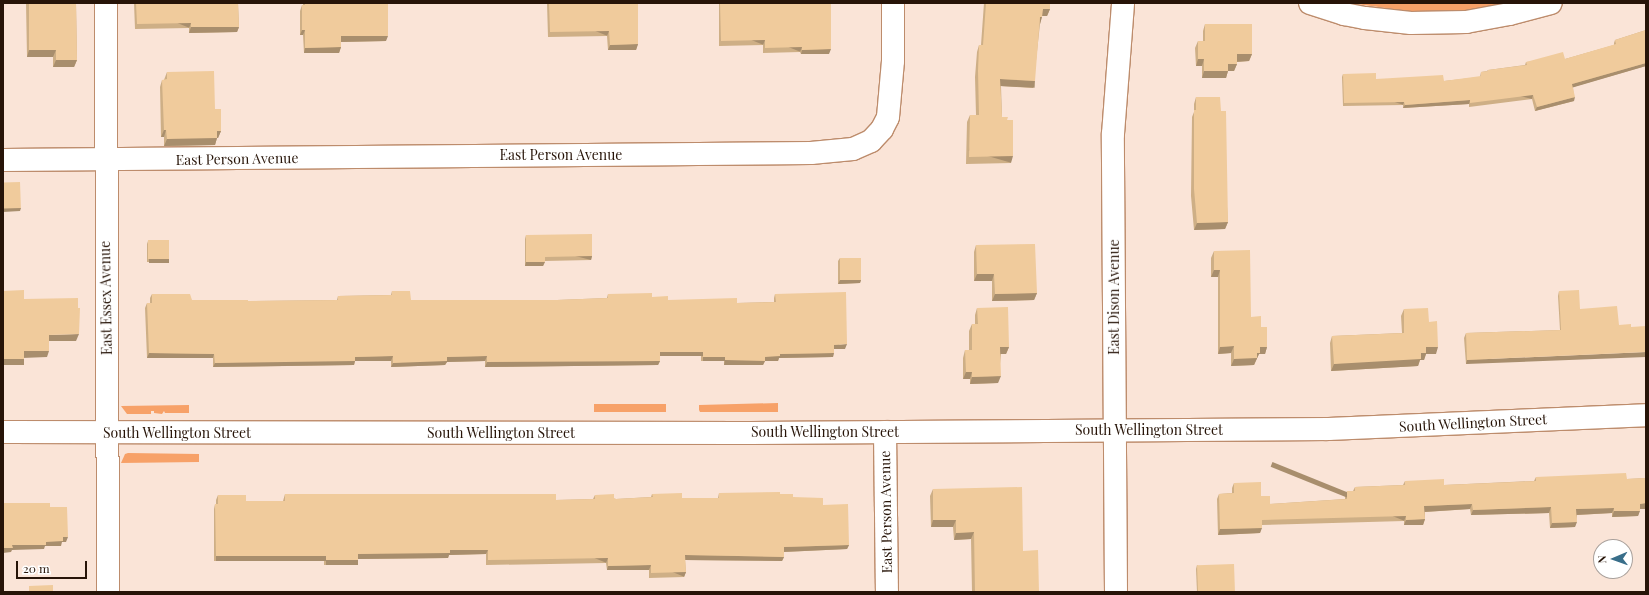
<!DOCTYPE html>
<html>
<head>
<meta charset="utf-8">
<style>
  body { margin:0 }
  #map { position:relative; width:1649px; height:595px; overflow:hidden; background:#fae4d7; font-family:"Playfair Display",serif }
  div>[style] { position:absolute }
  .green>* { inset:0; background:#f7a168; transform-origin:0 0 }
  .roads { filter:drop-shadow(1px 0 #bd8c6c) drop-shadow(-1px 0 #bd8c6c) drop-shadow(0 1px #bd8c6c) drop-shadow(0 -1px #bd8c6c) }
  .minor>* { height:22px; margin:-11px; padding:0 11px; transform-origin:11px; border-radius:11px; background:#fff }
  .wall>* { inset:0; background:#ceaf86 }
  .shaded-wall>* { inset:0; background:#a88e6d; transform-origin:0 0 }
  .building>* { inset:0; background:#f0cb9c; transform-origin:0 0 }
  span { translate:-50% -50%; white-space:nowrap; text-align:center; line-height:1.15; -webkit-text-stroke:3px #fff; paint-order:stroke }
  .street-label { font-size:14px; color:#271408 }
  .frame { position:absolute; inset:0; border:4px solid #271408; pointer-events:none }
  .north { position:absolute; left:1593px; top:539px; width:40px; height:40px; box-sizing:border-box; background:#fff; border:1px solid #a9a19c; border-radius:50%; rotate:268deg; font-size:11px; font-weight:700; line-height:16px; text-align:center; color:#271408 }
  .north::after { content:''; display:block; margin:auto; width:14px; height:18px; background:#396e8a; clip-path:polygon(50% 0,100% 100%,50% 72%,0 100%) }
  .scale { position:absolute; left:16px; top:561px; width:71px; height:18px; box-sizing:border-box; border:2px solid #271408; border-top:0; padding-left:5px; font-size:12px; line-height:14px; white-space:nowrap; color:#271408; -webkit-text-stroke:3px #fff; paint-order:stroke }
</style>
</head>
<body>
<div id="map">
  <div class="green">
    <div style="clip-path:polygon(1349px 3px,1511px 3px,1457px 12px,1415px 12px)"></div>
    <div style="clip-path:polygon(778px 403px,778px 412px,700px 412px,699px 410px,699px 405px)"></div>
    <div style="left:594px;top:404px;width:72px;height:8px"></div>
    <div style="clip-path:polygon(189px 405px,189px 413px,165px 413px,164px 411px,162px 414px,154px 413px,154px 411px,151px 411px,151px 414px,127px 414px,121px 406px)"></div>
    <div style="clip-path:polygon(128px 453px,199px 454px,199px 462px,121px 463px,125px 454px)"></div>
  </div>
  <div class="roads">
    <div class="minor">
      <div style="left:106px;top:3px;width:589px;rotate:89.81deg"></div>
      <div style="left:1310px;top:3px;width:36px;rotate:18deg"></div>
      <div style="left:1344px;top:14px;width:21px;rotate:11deg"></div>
      <div style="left:1365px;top:18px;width:46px;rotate:6.2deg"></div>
      <div style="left:1411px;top:23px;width:55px;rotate:-1deg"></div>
      <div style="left:1466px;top:22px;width:44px;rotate:-10.5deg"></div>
      <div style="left:1509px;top:14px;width:43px;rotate:-14.7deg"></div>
      <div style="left:3px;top:160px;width:808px;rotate:-0.5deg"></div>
      <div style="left:811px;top:153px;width:42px;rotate:-5.4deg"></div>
      <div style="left:853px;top:149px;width:20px;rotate:-24deg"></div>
      <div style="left:871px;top:141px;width:16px;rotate:-47deg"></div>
      <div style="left:882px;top:129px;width:13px;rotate:-63deg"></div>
      <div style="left:888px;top:117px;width:56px;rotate:-84.9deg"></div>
      <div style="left:893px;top:61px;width:58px;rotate:-90deg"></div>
      <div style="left:3px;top:432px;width:748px;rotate:0.08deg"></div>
      <div style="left:751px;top:433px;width:577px;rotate:-0.4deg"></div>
      <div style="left:1328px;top:429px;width:318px;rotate:-2.5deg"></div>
      <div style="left:885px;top:432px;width:160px;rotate:89.3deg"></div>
      <div style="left:1116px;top:592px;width:458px;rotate:-90.4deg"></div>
      <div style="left:1113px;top:134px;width:131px;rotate:-85.6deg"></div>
    </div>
  </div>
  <div class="wall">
    <div style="clip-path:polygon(26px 3px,76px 3px,77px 60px,74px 67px,53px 67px,53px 57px,27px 57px)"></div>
    <div style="clip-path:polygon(134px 3px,238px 3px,239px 27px,237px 32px,189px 33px,189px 28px,135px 29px)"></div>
    <div style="clip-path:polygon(303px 3px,388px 3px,386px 41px,341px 42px,341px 47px,339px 53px,304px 53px,303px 35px,300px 35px,300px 11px,302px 5px,303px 5px)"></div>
    <div style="clip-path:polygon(547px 3px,638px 3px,638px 44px,636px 50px,608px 50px,607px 36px,548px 37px)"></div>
    <div style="clip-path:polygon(719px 3px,831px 3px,829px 54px,801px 54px,800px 52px,763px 53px,763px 45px,719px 46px)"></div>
    <div style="clip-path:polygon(981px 3px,1050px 3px,1050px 9px,1047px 16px,1042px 16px,1040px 24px,1033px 88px,1001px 86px,1002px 117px,1007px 120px,1011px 163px,966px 164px,967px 122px,970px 115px,976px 115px,975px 77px,977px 52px,979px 45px,981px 45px,984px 3px)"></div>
    <div style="clip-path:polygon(1205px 24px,1252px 54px,1249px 61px,1237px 62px,1237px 64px,1234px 71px,1228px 71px,1226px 78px,1202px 78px,1202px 66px,1196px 66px,1195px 48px,1198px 41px,1203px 41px,1203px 31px)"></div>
    <div style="clip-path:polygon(1646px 30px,1646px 66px,1573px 87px,1574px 101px,1535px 111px,1532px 99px,1469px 107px,1469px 104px,1403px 108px,1403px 105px,1343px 106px,1342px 77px,1343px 74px,1376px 79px,1444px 81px,1480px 77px,1481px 72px,1487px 71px,1488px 70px,1525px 65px,1526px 62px,1565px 59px,1614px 45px,1614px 43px,1615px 40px)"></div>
    <div style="clip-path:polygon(167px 72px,215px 109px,221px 131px,218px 138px,217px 138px,215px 145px,164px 146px,164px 137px,161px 137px,160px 87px,162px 80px,164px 80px)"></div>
    <div style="clip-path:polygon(1196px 97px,1221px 111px,1228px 222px,1225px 229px,1194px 230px,1191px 196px,1192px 117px,1194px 112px,1194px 104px)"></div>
    <div style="clip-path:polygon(526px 235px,592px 256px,591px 260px,545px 261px,543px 266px,525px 266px,525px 239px)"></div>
    <div style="clip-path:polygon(148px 241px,168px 262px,147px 262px,147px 244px)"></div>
    <div style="clip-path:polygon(976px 245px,1037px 293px,1034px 300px,992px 301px,992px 281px,974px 281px,974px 252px)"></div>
    <div style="clip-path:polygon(1214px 251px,1251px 317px,1261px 327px,1267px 347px,1265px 354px,1259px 354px,1254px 365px,1231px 366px,1231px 353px,1218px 354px,1218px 277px,1211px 277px,1211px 258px)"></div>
    <div style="clip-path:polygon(840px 258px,861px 280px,860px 283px,838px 284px,838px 261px)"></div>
    <div style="clip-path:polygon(392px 291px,411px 300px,557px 300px,607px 298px,608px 294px,652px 297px,668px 300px,737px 303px,774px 302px,774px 298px,775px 294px,845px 349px,834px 349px,833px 357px,779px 358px,778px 361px,765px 361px,763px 365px,724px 365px,724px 361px,701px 361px,701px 356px,660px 356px,660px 361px,658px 365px,485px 367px,485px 361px,447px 362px,445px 365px,391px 367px,391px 361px,355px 361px,354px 365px,213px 367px,213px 358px,147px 358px,145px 308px,147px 303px,150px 303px,150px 298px,152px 294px,192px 300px,248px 301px,337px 300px,338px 296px,391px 295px)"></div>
    <div style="clip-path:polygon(1559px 291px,1580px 309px,1619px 325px,1631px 327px,1466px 364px,1464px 338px,1466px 333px,1560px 330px,1558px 296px)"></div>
    <div style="clip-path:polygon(977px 308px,1009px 347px,1006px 354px,1001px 354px,998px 383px,970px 384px,970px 379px,963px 379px,963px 358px,965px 350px,969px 350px,969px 331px,972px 324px,975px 324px,975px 315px)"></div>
    <div style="clip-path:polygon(1404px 309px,1429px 322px,1436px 354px,1426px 354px,1424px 360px,1420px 360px,1418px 366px,1331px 371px,1330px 343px,1332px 336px,1402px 333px,1401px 316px)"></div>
    <div style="clip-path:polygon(1536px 477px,1627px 479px,1646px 478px,1646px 509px,1640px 509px,1638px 516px,1612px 517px,1612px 513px,1577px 515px,1575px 527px,1550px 528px,1549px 513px,1471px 515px,1470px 509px,1425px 512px,1425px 519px,1423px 525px,1404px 525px,1404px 521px,1262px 525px,1260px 533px,1218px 535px,1217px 499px,1219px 494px,1232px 493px,1232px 488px,1234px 483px,1261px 496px,1270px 504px,1345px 499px,1345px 497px,1347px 491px,1353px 491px,1355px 487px,1403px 485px,1405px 481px,1444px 485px,1534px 481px)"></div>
    <div style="clip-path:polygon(933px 489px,1023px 551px,1039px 592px,972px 592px,971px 539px,954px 540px,953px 527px,931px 527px,930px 496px)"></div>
    <div style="clip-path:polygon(719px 493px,780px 494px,823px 505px,849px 545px,847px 549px,784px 552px,784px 557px,782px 561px,685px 560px,686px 572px,684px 577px,649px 578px,649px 570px,607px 570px,606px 563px,486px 565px,486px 554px,449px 555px,448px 558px,358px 559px,357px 565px,324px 565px,324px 561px,214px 561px,214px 509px,215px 504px,216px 504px,216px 500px,218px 495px,246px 501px,283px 501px,285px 494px,556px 500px,593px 499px,595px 495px,616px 499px,651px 497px,652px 494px,682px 498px,718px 498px)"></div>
    <div style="clip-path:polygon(1197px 565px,1235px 592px,1197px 592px,1196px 569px)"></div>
  </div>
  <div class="shaded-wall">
    <div style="clip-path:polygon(1043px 9px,1050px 9px,1047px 16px,1040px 16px)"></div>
    <div style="clip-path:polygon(1040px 17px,1042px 17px,1040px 24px)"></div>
    <div style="left:191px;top:23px;width:5px;height:54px;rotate:112deg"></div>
    <div style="clip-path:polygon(191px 27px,239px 27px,237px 32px,189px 33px)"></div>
    <div style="clip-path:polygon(302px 30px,305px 30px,303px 35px,300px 35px)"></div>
    <div style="left:609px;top:31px;width:5px;height:59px;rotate:112deg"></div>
    <div style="clip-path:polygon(341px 36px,388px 36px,386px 41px,339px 42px)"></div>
    <div style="left:765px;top:40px;width:5px;height:44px;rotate:112deg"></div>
    <div style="clip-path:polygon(638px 44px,636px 50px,608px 50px,610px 45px)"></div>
    <div style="clip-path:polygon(341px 47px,339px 53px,304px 53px,305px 48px)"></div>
    <div style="left:802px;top:47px;width:5px;height:37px;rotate:112deg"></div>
    <div style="clip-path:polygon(831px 49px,829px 54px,801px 54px,802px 50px)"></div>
    <div style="clip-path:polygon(29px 50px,56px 50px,53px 57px,27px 57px)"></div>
    <div style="clip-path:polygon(1237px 54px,1252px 54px,1249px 61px,1234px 62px)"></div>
    <div style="clip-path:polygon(1198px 59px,1204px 59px,1202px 66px,1196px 66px)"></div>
    <div style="clip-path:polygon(56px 60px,77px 60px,74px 67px,53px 67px)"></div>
    <div style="clip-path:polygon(1646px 63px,1646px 66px,1571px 88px,1572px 84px)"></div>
    <div style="clip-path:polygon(1228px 64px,1237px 64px,1234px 71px,1228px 71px,1226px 78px,1202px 78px,1204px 71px)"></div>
    <div style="left:1000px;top:79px;width:35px;height:7px;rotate:3deg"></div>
    <div style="left:1533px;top:95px;width:4px;height:64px;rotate:104deg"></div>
    <div style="clip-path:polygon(1575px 97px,1574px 101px,1535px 111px,1537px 107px)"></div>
    <div style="clip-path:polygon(1470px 100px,1469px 104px,1403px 108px,1405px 105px)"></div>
    <div style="left:1404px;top:102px;width:3px;height:60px;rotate:108deg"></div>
    <div style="clip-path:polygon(164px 130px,166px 130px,164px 137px,161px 137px)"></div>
    <div style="clip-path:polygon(217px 131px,221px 131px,218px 138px,217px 138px,215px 145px,164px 146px,167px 139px)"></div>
    <div style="left:1013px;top:156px;width:7px;height:44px;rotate:106deg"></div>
    <div style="clip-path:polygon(3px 208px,21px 208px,20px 211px,3px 212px)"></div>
    <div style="clip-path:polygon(1228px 222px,1225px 229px,1194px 230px,1197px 223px)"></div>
    <div style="left:592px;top:256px;width:4px;height:47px;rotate:104deg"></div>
    <div style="left:149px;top:259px;width:20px;height:4px"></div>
    <div style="clip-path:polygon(526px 262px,545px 262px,543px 266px,525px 266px)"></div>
    <div style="clip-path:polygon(1214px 270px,1220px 270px,1218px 277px,1211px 277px)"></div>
    <div style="clip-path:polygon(977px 274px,994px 274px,992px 281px,974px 281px)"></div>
    <div style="clip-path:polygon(840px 280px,861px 280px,860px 283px,838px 284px)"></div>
    <div style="clip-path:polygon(1037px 293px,1034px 300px,992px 301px,995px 294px)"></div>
    <div style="clip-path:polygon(79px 334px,76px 341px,47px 341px,49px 335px)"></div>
    <div style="clip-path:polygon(847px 344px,845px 349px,832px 349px,834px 345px)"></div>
    <div style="clip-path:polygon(1234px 346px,1231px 353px,1218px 354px,1220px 347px)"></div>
    <div style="clip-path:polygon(1000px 347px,1009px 347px,1006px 354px,998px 354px)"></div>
    <div style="clip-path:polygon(1260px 347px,1267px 347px,1265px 354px,1259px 354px,1254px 365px,1231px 366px,1234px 359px)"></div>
    <div style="clip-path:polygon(1426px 347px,1438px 347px,1436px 354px,1426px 354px,1424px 360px,1420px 360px,1418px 366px,1331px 371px,1334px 364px)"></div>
    <div style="clip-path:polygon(24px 351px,49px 351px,47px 357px,22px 358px)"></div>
    <div style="left:660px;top:352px;width:43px;height:4px"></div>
    <div style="clip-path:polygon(1646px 352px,1646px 357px,1466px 364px,1467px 360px)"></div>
    <div style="clip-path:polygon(149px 353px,214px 354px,213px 358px,147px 358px)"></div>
    <div style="clip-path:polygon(834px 353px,833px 357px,779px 358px,778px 361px,765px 361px,763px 365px,724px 365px,725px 360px,780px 354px)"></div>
    <div style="clip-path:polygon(393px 356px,391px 361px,355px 361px,354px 365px,213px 367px,215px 363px,355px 357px)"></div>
    <div style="clip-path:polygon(487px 356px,485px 361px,447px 362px,445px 365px,391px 367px,393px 363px,447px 357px)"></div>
    <div style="left:703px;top:357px;width:22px;height:4px"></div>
    <div style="left:3px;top:359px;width:21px;height:6px"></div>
    <div style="clip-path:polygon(660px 361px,658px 365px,485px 367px,487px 362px)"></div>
    <div style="clip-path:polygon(966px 372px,972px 372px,970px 379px,963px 379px)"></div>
    <div style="clip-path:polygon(1001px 376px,998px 383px,970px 384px,972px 377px)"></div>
    <div style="clip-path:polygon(1646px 503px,1646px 509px,1638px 509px,1640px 504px)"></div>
    <div style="clip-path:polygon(1472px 504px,1470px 509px,1423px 512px,1424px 506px)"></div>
    <div style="clip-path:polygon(1551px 507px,1549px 513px,1471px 515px,1473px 510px)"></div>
    <div style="clip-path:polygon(1614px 508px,1612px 513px,1575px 515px,1576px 509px)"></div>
    <div style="clip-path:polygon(1614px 511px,1640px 511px,1638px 516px,1612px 517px)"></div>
    <div style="left:1406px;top:516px;width:5px;height:144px;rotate:112deg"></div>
    <div style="clip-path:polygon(1425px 519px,1423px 525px,1404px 525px,1406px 520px)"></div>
    <div style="clip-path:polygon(933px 520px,956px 520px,953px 527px,931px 527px)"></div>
    <div style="clip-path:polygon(1577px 522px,1575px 527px,1550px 528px,1552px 523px)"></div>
    <div style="clip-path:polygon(1262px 528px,1260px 533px,1218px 535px,1220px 529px)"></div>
    <div style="clip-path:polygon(974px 532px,971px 539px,954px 540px,956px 533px)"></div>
    <div style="clip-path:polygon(63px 537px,68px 537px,66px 542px,62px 542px,61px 546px,45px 546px,44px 549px,12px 550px,11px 552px,3px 553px,3px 548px,12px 545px)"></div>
    <div style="clip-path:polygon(849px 545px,847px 549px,782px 552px,784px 547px)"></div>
    <div style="clip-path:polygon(450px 550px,488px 550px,486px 554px,449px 555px,448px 558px,357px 559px,358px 554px)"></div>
    <div style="clip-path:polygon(685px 555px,784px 557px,782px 561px,684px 560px)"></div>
    <div style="left:216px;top:556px;width:110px;height:5px"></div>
    <div style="left:608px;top:558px;width:5px;height:120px;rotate:112deg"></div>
    <div style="left:326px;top:560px;width:32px;height:5px"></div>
    <div style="clip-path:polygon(651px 565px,649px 570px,607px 570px,608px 566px)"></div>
    <div style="left:686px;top:572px;width:5px;height:35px;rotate:112deg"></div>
  </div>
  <div class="building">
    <div style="clip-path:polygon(29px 3px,76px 3px,77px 60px,56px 60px,56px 50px,29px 50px)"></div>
    <div style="clip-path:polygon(136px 3px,238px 3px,239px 27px,191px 27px,191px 23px,137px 24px)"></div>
    <div style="clip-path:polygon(305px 3px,388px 3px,388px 36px,341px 36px,341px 47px,305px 48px,305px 30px,302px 30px,302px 5px,305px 5px)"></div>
    <div style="clip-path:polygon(549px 3px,638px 3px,638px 44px,610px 45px,609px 31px,550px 32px)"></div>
    <div style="clip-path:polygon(720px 3px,831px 3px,831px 49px,802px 50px,802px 47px,765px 48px,765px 40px,721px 41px)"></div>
    <div style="clip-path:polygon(986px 3px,1050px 3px,1050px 9px,1043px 9px,1042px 17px,1040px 17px,1035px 81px,1000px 79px,1002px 117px,1008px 117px,1007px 120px,1013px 120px,1013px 156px,969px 157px,970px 115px,979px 115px,978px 71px,979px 45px,983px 45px)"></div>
    <div style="clip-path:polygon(1205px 24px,1252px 24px,1252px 54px,1237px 54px,1237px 64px,1228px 64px,1228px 71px,1204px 71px,1204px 59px,1198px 59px,1198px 41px,1205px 41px)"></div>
    <div style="clip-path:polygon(1646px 30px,1646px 63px,1572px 84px,1575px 97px,1537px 107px,1533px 95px,1470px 103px,1470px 100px,1405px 105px,1404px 102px,1344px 103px,1343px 74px,1376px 73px,1376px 79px,1443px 75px,1444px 81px,1481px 76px,1481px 72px,1488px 71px,1488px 70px,1527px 65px,1526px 62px,1563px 52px,1565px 59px,1616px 44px,1615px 40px)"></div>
    <div style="clip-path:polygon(214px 71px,215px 109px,221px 109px,221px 131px,217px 131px,217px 138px,167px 139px,166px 130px,164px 130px,162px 80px,167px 79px,167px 72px)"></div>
    <div style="clip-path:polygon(1196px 97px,1220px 97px,1221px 111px,1226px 111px,1228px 222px,1197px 223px,1194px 189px,1194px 110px,1196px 110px)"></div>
    <div style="left:20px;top:182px;width:26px;height:17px;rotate:88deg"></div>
    <div style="clip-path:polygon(592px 234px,592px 256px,545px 257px,545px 262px,526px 262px,526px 235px)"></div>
    <div style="left:169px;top:240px;width:19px;height:21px;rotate:90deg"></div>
    <div style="clip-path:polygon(1035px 244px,1037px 293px,995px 294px,994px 274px,977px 274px,976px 245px)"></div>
    <div style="clip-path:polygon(1250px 250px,1251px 317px,1261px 316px,1261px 327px,1267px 327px,1267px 347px,1260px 347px,1260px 353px,1257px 353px,1257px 358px,1234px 359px,1234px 346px,1220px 347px,1220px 270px,1214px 270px,1214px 251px)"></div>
    <div style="left:840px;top:258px;width:21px;height:22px"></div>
    <div style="clip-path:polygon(24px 290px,24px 299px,78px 298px,78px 308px,80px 308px,79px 334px,49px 335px,49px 351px,24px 351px,24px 359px,3px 359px,3px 291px)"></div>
    <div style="clip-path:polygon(1579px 290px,1580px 309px,1617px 306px,1619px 325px,1631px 324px,1631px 327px,1646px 326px,1646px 352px,1467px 360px,1466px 333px,1561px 330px,1559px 291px)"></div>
    <div style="clip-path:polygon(392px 291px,410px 291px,411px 300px,557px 300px,608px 298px,608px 294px,652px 293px,652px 297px,668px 296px,668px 300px,737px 298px,737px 303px,776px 302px,775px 294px,846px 292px,847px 344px,834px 345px,834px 353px,780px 354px,780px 356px,765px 357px,765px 361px,725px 360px,725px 357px,703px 357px,703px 352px,660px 352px,660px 361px,487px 362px,487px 356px,447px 357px,447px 361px,393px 363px,393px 356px,355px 357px,355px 361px,215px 363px,214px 354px,149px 353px,147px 303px,152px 303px,152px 294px,190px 294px,192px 300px,248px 300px,248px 301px,338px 300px,338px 296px,392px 295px)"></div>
    <div style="clip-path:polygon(1008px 307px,1009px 347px,1000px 347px,1001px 376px,972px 377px,972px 372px,966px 372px,965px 350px,972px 350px,972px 324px,978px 324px,977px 308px)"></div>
    <div style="clip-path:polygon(1428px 308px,1429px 322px,1437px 321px,1438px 347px,1426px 347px,1426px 353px,1421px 353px,1421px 359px,1334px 364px,1332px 336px,1404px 333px,1404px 309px)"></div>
    <div style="clip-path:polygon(1626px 473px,1627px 479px,1646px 478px,1646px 503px,1640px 504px,1640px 511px,1614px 511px,1614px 508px,1576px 509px,1577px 522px,1552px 523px,1551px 507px,1473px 510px,1472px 504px,1424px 506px,1425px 519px,1406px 520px,1406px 516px,1262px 520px,1262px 528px,1220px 529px,1219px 494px,1234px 493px,1234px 483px,1261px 482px,1261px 496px,1270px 496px,1270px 504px,1347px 499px,1347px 491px,1355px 491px,1355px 487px,1405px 485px,1405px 481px,1444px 479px,1444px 485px,1536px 481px,1536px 477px)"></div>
    <div style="clip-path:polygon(1022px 487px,1023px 551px,1038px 550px,1039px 592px,975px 592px,974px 532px,956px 533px,956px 520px,933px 520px,933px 489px)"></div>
    <div style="clip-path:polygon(780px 492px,780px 494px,793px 494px,793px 497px,823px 498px,823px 505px,848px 504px,849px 545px,784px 547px,784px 557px,685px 555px,686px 572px,651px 573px,651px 565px,608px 566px,608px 558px,488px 560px,488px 550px,450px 550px,450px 553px,358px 554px,358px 560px,326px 560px,326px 556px,216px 556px,215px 504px,218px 504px,218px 495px,246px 495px,246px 501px,285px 501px,285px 494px,556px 494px,556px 500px,595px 499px,595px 495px,614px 494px,614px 498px,616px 499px,653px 497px,652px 494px,682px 493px,682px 498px,719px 498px,719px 493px)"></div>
    <div style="clip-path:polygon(3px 503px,50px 503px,50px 507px,67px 507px,68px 537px,63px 537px,63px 541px,46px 542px,46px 545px,12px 545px,13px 548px,3px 548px)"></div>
    <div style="left:1234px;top:564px;width:28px;height:37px;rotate:88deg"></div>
    <div style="clip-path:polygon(53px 585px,53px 592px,29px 592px,29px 586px)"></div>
  </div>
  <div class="street-label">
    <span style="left:561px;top:155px">East Person Avenue</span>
    <span style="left:237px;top:159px;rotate:-1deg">East Person Avenue</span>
    <span style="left:1114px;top:297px;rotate:-90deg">East Dison Avenue</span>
    <span style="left:106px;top:298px;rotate:-91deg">East Essex Avenue</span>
    <span style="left:1473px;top:423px;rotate:-3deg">South Wellington Street</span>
    <span style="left:1149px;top:430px">South Wellington Street</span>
    <span style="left:825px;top:432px">South Wellington Street</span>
    <span style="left:177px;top:433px">South Wellington Street</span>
    <span style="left:501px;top:433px">South Wellington Street</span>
    <span style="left:886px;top:512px;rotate:-91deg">East Person Avenue</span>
  </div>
  <div class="frame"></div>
  <div class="north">N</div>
  <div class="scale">20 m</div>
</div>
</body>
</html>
